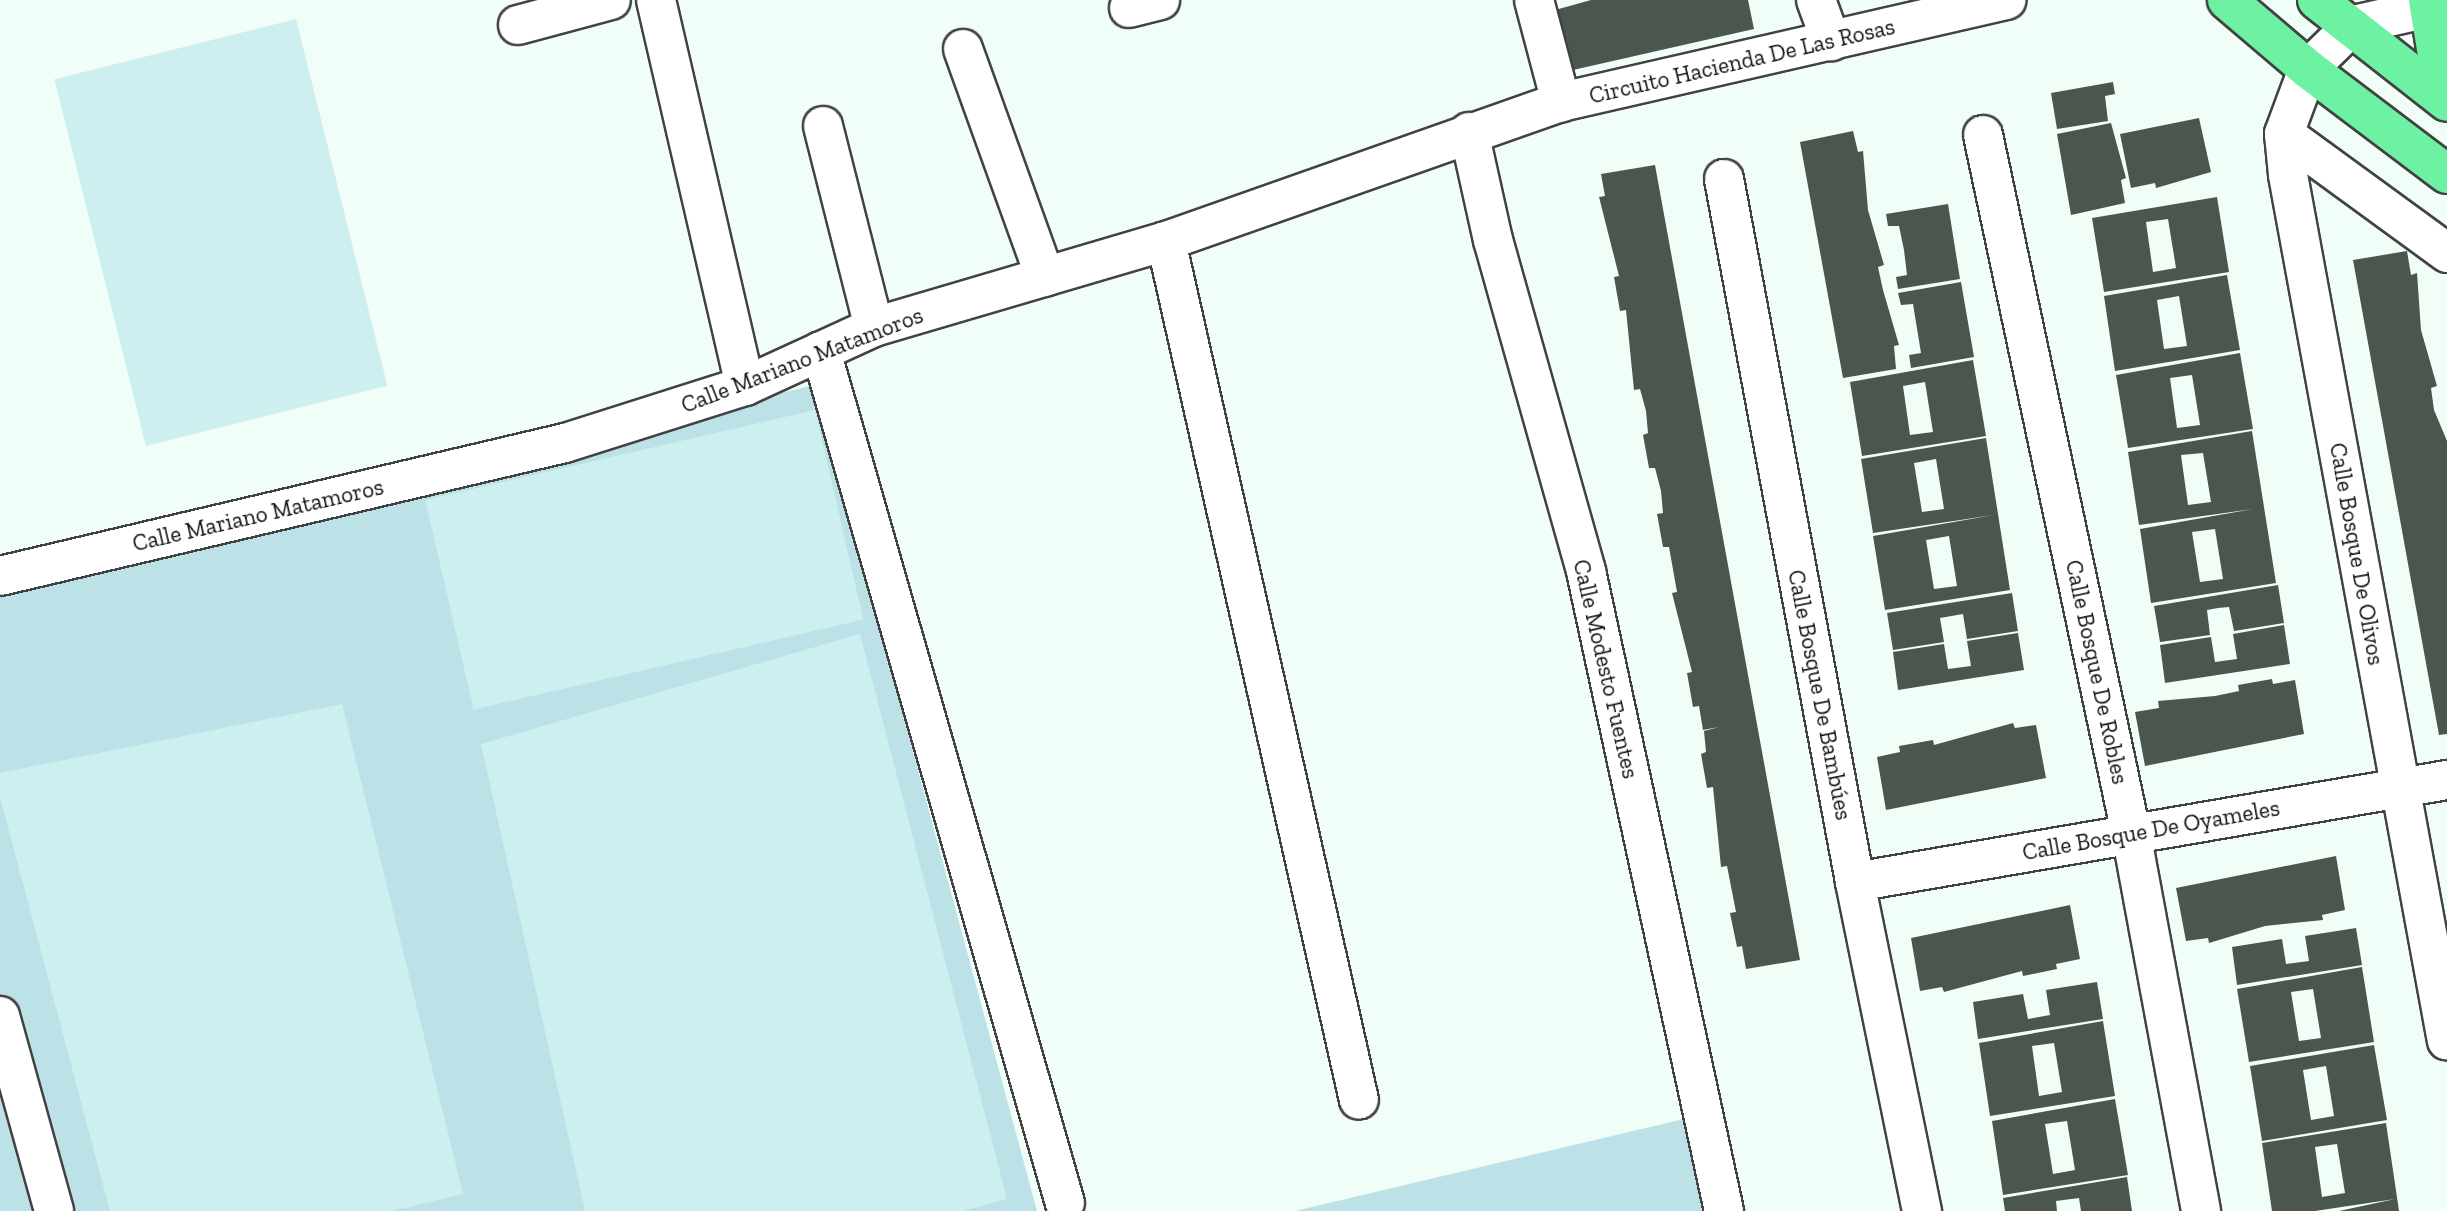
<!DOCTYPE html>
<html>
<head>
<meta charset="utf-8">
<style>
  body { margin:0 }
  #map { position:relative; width:2447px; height:1211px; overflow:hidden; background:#f1fef7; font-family:"Zilla Slab",serif }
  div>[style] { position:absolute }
  .green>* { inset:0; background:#bce2e8 }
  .pitch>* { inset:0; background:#cdefef; transform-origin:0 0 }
  .building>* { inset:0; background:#4b574c }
  .roads { filter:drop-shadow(2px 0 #424242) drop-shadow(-2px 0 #424242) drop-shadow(0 2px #424242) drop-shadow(0 -2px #424242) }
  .minor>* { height:38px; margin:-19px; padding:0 19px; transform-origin:19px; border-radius:19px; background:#fff }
  .major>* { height:38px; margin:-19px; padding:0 19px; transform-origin:19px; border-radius:19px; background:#6df2a3 }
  span { translate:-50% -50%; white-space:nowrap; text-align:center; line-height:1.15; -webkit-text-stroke:7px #fff; paint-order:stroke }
  .street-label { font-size:23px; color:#0f0f0f }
</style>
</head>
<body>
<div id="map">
  <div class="green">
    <div style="clip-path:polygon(814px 385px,1037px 1211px,0 1211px,0 583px)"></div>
    <div style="clip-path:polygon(1688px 1118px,1708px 1211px,1295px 1211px)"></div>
  </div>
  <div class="pitch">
    <div style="left:296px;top:19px;width:378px;height:249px;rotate:76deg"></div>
    <div style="left:815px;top:410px;width:215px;height:400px;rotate:77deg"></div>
    <div style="clip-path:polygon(860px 634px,1007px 1199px,962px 1211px,585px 1211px,481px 744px)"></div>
    <div style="clip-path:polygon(342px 704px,463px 1194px,392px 1211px,110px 1211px,0 797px,0 773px)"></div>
  </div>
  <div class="building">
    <div style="clip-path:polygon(1591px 0,1748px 0,1754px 29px,1573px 70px,1555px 10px)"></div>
    <div style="clip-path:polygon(2113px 82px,2115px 94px,2105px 96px,2108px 121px,2057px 129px,2051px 93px)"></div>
    <div style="clip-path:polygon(2199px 118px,2211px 172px,2156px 188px,2155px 183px,2131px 188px,2120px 134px)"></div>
    <div style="clip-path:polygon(2111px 123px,2126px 178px,2121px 180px,2125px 203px,2071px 215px,2057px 134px)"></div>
    <div style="clip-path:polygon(1853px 131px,1858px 152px,1863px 151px,1868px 210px,1884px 265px,1878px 267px,1883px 290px,1899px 345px,1894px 346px,1896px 369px,1843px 378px,1800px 142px)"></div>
    <div style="clip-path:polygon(1655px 165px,1800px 960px,1746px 969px,1742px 946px,1737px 947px,1730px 913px,1736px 912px,1727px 866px,1721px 867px,1713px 787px,1707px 788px,1701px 754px,1706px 752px,1704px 731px,1719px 727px,1703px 730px,1699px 706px,1693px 707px,1687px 673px,1692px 672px,1672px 593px,1677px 592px,1669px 547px,1663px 547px,1657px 514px,1663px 513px,1661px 491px,1655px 468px,1649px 468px,1643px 435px,1648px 433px,1646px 411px,1640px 389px,1634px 390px,1626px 310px,1620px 311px,1614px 277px,1619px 276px,1599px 197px,1605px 196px,1601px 174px)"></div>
    <div style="clip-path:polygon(evenodd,2217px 197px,2229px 272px,2104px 292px,2092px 218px,2217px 197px,2168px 219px,2176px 268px,2153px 272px,2146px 222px,2168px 219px)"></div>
    <div style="clip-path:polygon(1948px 204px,1960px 279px,1898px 289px,1896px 277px,1907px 275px,1904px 250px,1899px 226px,1888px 226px,1886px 214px)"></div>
    <div style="clip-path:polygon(2407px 251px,2411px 275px,2417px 273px,2421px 330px,2437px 386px,2431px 388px,2434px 410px,2447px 441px,2447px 734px,2439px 735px,2353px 260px)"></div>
    <div style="clip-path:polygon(evenodd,2227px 275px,2240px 350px,2115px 371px,2104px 296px,2227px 275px,2179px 296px,2187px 346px,2164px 349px,2157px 300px,2179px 296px)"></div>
    <div style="clip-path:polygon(1961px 282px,1974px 357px,1911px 368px,1909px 355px,1921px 353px,1913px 304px,1901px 305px,1898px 293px)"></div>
    <div style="clip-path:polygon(evenodd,2240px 353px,2253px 429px,2128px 448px,2116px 375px,2240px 353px,2192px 375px,2200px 425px,2177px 428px,2170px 378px,2192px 375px)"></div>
    <div style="clip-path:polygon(evenodd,1973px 360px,1986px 436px,1862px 456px,1850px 382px,1973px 360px,1925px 382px,1933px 432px,1910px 435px,1903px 386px,1925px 382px)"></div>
    <div style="clip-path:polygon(evenodd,2252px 431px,2276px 583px,2151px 603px,2140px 529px,2253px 509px,2139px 525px,2128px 452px,2252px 431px,2203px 453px,2211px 502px,2188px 505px,2181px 455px,2203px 453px,2252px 431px,2215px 529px,2223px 579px,2200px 582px,2192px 532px,2215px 529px)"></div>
    <div style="clip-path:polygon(evenodd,1986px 438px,2010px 590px,1885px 610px,1873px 536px,1994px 515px,1873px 533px,1861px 459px,1986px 438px,1936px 459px,1944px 509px,1922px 512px,1914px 463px,1936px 459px,1986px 438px,1949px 536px,1957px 586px,1934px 589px,1926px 540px,1949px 536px)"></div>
    <div style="clip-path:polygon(2278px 585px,2284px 623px,2234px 631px,2229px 607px,2218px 608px,2207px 610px,2210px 635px,2160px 642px,2154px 606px)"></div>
    <div style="clip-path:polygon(2012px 593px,2018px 631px,1967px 639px,1963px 614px,1940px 618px,1944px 642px,1893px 650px,1887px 613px)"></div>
    <div style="clip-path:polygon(2284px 625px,2290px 664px,2165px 683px,2160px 645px,2211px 637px,2215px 662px,2237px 659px,2233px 634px)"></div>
    <div style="clip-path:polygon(2018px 633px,2024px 670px,1898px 690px,1893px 652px,1944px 644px,1948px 669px,1971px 666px,1967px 641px)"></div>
    <div style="clip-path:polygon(2272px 679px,2273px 684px,2295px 680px,2304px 734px,2145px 766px,2135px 712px,2159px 708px,2158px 701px,2215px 696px,2239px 691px,2238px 685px)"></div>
    <div style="clip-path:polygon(2013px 723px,2015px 728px,2036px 725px,2046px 778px,1886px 810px,1877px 757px,1900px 752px,1899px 746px,1933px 740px,1934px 745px)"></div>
    <div style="clip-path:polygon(2336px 856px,2345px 910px,2322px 915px,2323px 920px,2265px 926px,2209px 943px,2208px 938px,2186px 941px,2176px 888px)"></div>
    <div style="clip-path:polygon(2070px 905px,2080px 959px,2056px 964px,2057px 969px,2023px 976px,2022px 971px,1944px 992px,1942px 987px,1920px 991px,1911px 938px)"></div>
    <div style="clip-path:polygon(2356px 928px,2362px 965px,2237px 985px,2232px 947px,2282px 939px,2286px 964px,2309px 961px,2305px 936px)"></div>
    <div style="clip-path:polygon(evenodd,2362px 967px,2374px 1042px,2249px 1062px,2237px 989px,2362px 967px,2313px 989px,2321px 1038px,2299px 1041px,2291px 992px,2313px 989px)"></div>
    <div style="clip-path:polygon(2097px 982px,2103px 1019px,1978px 1039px,1973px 1002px,2023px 994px,2028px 1019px,2050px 1015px,2046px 990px)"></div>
    <div style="clip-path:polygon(evenodd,2103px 1021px,2115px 1096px,1990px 1116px,1979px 1043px,2103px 1021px,2054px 1043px,2062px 1092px,2039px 1096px,2032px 1046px,2054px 1043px)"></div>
    <div style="clip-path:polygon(evenodd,2374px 1045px,2387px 1120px,2262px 1141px,2250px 1066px,2374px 1045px,2326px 1066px,2334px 1116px,2311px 1120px,2303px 1070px,2326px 1066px)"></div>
    <div style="clip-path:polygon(evenodd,2115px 1099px,2128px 1175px,2003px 1195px,1992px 1121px,2115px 1099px,2067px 1121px,2075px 1170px,2053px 1174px,2045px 1124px,2067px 1121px)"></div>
    <div style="clip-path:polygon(evenodd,2386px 1123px,2399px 1211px,2339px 1211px,2395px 1199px,2315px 1211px,2272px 1211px,2262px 1143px,2386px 1123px,2337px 1144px,2345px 1193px,2322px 1197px,2315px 1147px,2337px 1144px)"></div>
    <div style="clip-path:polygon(2127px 1177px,2132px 1211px,2081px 1211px,2079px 1198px,2056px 1201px,2057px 1211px,2005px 1211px,2003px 1198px)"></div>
  </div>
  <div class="roads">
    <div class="minor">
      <div style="left:656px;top:0;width:396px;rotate:77deg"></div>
      <div style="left:1534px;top:0;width:106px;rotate:75.2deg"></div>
      <div style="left:1816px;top:0;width:44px;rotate:69.9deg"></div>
      <div style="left:2447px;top:4px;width:96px;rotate:167.4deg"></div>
      <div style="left:2353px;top:25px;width:63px;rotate:135.6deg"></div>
      <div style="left:2308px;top:69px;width:69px;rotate:110.3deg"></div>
      <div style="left:2284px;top:134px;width:41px;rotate:84.4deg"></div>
      <div style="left:2288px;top:175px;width:880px;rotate:79.6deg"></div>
      <div style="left:1129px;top:8px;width:32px;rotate:-14deg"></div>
      <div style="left:518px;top:25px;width:96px;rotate:-15deg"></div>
      <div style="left:963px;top:49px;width:242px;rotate:70.2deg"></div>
      <div style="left:823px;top:126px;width:207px;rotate:75.8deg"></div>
      <div style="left:1469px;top:132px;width:111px;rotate:77.5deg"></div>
      <div style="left:1493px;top:240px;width:344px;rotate:74.3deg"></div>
      <div style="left:1586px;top:571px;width:655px;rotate:77.83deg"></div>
      <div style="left:2284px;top:134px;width:202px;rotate:36.1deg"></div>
      <div style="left:1983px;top:135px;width:714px;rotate:78.03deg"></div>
      <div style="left:2131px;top:833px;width:384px;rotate:79.5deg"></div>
      <div style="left:1724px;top:179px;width:715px;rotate:79.44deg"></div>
      <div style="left:1855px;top:882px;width:336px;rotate:78.5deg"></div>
      <div style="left:1166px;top:241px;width:880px;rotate:77.34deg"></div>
      <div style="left:821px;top:351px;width:886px;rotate:74.02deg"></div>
      <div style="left:0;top:576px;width:580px;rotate:-13.25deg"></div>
      <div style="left:565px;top:443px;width:189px;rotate:-17.6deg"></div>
      <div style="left:745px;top:386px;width:142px;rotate:-24.6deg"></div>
      <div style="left:874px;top:327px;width:304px;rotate:-16.4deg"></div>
      <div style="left:1166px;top:241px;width:419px;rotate:-19.4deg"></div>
      <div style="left:1561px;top:102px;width:457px;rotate:-12.9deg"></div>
      <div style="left:1855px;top:882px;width:601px;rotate:-9.78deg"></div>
      <div style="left:0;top:1016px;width:202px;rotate:74.5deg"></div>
    </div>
    <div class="major">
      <div style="left:2227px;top:0;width:106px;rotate:40.4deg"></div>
      <div style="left:2308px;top:69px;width:174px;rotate:37.1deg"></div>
      <div style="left:2317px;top:0;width:165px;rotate:38.1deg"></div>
      <div style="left:2428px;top:0;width:68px;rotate:80.7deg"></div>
      <div style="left:2439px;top:67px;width:23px;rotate:70deg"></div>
    </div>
  </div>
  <div class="street-label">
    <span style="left:1742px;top:61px;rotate:-13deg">Circuito Hacienda De Las Rosas</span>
    <span style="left:802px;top:360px;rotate:-21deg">Calle Mariano Matamoros</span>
    <span style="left:258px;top:515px;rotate:-13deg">Calle Mariano Matamoros</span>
    <span style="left:2357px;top:554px;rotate:80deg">Calle Bosque De Olivos</span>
    <span style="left:1606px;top:669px;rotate:77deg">Calle Modesto Fuentes</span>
    <span style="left:2097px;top:672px;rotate:78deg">Calle Bosque De Robles</span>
    <span style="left:1820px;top:695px;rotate:79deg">Calle Bosque De Bambúes</span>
    <span style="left:2151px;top:830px;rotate:-10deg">Calle Bosque De Oyameles</span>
  </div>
</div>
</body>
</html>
